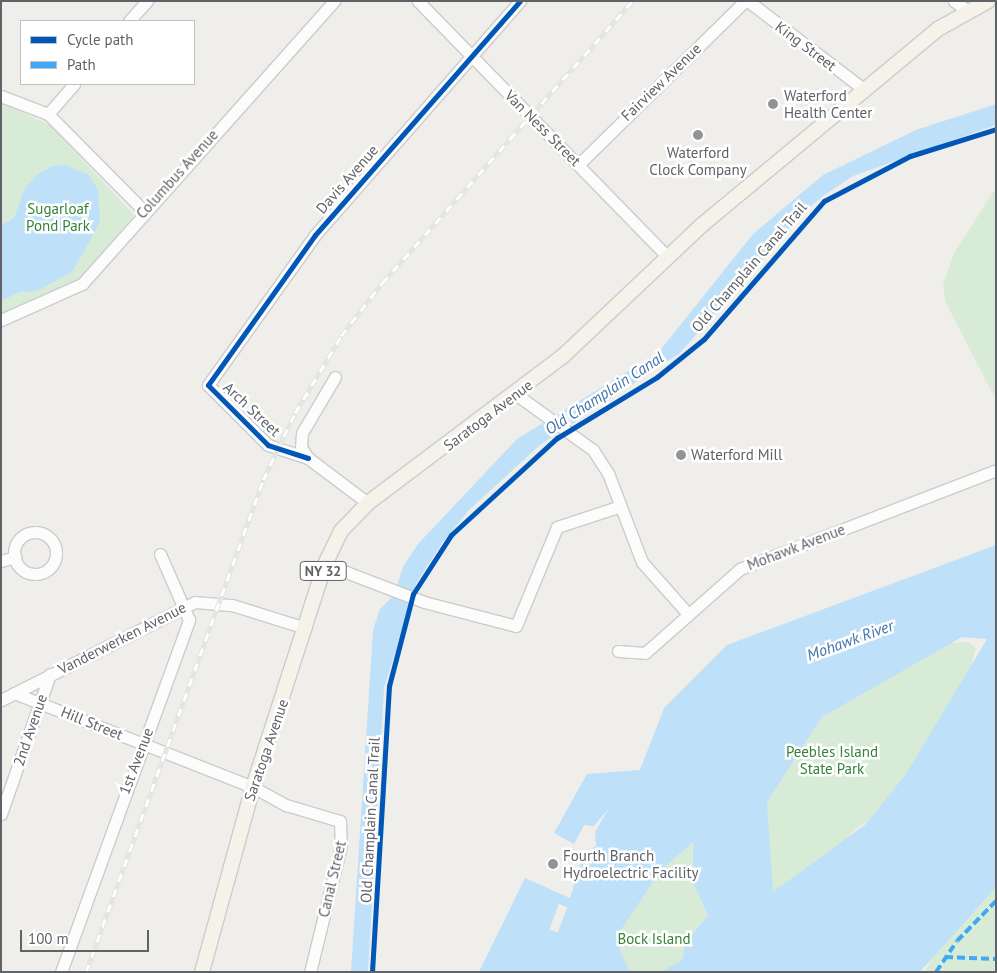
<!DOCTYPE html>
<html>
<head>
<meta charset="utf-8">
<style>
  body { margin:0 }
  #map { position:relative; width:997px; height:973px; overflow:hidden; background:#efeeea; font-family:"PT Sans",sans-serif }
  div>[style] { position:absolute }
  .green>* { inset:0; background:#d8ebd6 }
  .water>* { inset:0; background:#bfe0f9 }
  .pier>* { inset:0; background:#efeeea; transform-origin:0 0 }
  .roads { filter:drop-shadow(1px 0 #cbcccc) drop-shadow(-1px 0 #cbcccc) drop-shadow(0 1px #cbcccc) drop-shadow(0 -1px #cbcccc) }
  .minor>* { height:11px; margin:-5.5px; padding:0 5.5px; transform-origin:5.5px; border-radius:5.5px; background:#fdfcfc }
  .minor>.ring { margin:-5.5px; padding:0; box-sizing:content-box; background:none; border:11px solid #fdfcfc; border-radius:50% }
  .major>* { height:14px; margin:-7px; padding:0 7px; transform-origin:7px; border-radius:7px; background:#f4f2e9 }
  .rail>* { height:4.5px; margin-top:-2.25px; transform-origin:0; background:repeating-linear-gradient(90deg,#fff 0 8px,#e4e4e4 0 16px); box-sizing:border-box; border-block:1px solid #e4e4e4 }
  .quiet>* { height:4px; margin-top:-2px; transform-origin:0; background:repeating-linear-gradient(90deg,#3fa9f5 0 8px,transparent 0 12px) }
  .cycleway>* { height:5px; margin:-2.5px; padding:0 2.5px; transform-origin:2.5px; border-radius:2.5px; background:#0057b8 }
  .dots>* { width:14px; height:14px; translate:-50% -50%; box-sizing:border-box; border:2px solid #fff; border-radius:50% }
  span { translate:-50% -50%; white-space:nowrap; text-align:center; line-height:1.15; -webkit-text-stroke:5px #fff; paint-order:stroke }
  .shield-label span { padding:1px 4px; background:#fff; border:1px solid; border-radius:4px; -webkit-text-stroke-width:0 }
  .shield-label { font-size:14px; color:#5f6368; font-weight:700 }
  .street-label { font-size:15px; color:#5f6368 }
  .poi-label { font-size:15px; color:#5f6368 }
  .left { translate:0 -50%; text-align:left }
  .park-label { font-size:15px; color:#348238 }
  .water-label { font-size:16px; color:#4174aa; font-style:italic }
  .frame { position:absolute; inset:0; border:2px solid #5f6368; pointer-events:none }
  .legend { position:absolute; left:20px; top:20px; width:175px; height:65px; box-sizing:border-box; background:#fff; border:1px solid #bfc1c3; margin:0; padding:6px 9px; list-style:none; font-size:15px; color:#5f6368 }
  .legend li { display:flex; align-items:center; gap:10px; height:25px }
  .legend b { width:25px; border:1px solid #bfc1c3 }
  .scale { position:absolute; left:20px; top:930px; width:129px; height:22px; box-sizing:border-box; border:2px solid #5f6368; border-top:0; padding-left:6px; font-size:15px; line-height:18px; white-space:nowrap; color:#5f6368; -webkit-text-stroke:4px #fff; paint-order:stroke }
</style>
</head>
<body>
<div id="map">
  <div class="green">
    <div style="clip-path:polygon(1px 103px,50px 125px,134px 215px,85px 274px,65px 289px,1px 316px)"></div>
    <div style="clip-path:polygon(996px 188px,996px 400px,946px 303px,943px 285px,955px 251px)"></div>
    <div style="clip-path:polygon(968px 642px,976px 648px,971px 666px,885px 814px,859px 826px,834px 851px,767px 900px,755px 741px,947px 643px)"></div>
    <div style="clip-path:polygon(693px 841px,693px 883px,708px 915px,686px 942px,682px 960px,666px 971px,630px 972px,620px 950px,619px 933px,661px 870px)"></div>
    <div style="clip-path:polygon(996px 859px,996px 972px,924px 972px,938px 950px)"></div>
  </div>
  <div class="water">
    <div style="clip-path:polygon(996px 104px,996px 125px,853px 176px,823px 196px,802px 214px,680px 353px,540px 445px,469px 510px,442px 543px,417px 582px,384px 688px,368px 972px,351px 972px,373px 630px,380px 609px,394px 595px,403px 567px,418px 544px,517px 439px,658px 353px,753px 234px,823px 175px,916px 130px)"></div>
    <div style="clip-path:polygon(66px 165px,89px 175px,98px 190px,100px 220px,96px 230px,72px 272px,37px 291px,20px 292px,1px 301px,1px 225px,14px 218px,25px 188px,38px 174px,52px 166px)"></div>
    <div style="clip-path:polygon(evenodd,996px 545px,996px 887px,920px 972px,661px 972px,682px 960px,686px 942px,708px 915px,693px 883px,693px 842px,661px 870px,619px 933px,620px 950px,630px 972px,479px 972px,525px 878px,570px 898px,584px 854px,596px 846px,595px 832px,609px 808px,594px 826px,584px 825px,574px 844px,554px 833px,587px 774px,640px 770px,664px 708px,727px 645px,996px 545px,962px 637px,987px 639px,906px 774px,866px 824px,773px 892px,767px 802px,822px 717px,962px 637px)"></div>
  </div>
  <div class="pier">
    <div style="clip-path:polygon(566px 412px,572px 423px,551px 438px,543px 425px)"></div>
    <div style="left:559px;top:904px;width:9px;height:27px;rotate:21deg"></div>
  </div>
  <div class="roads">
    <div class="minor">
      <div style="left:418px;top:1px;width:356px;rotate:45.7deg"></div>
      <div style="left:748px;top:1px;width:147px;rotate:37.3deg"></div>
      <div style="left:954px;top:1px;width:16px;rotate:35deg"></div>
      <div style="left:129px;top:21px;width:27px;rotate:-48deg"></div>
      <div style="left:1px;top:96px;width:50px;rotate:21deg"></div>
      <div style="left:48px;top:114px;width:136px;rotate:45.3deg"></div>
      <div style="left:48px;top:114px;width:40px;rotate:-49deg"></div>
      <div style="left:579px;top:164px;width:233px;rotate:-44.5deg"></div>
      <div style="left:1px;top:320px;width:89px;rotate:-24deg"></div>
      <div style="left:82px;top:284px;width:379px;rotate:-48.3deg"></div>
      <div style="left:335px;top:377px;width:65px;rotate:120.5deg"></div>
      <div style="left:302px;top:433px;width:14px;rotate:94deg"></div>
      <div style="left:301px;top:447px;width:13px;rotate:58deg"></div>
      <div style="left:308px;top:458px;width:75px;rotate:36.9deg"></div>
      <div style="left:517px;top:395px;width:94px;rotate:35.9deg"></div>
      <div style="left:593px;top:450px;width:27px;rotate:57deg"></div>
      <div style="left:608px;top:473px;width:95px;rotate:69.1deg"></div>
      <div style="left:642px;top:562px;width:69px;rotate:48.5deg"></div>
      <div style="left:308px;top:458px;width:42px;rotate:-162deg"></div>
      <div style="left:268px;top:445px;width:85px;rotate:-135deg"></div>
      <div style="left:208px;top:385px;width:184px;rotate:-54.5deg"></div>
      <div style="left:315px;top:235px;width:311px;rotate:-48.8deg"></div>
      <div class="ring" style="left:14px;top:532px;width:31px;height:31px"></div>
      <div style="left:1px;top:561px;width:15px;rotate:-16deg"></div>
      <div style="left:325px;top:564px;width:106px;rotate:21deg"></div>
      <div style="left:424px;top:602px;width:95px;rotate:14.6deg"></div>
      <div style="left:516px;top:626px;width:107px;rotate:-67.5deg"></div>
      <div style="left:557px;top:527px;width:64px;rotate:-18.2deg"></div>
      <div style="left:618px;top:651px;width:27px;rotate:4deg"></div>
      <div style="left:645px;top:653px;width:127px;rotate:-41.5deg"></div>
      <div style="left:740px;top:569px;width:274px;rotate:-21.1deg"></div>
      <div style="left:14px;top:693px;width:257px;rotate:21.5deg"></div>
      <div style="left:253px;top:787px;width:38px;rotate:29deg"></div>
      <div style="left:286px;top:805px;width:56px;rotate:16.5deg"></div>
      <div style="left:340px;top:821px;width:25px;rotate:88deg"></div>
      <div style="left:341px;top:846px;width:130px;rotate:103.8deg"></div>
      <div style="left:1px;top:700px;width:217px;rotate:-26.8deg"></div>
      <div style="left:195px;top:602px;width:37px;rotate:5deg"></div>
      <div style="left:232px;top:605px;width:77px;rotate:17.3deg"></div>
      <div style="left:1px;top:814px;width:148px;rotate:-70.7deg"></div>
      <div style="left:61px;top:972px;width:375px;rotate:-70deg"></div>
      <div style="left:189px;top:620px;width:72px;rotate:-113.7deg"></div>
    </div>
    <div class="major">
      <div style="left:202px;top:972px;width:192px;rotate:-74.6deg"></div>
      <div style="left:253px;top:787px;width:234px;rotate:-72.1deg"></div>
      <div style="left:325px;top:564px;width:37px;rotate:-64deg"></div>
      <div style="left:341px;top:531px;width:39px;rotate:-46deg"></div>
      <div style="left:368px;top:503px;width:244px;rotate:-37deg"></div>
      <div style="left:563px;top:356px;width:191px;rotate:-43.3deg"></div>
      <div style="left:702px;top:225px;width:307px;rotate:-39.7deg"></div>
      <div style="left:938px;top:29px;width:57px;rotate:-29.2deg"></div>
    </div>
  </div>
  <div class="rail">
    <div style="left:86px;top:972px;width:523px;rotate:-70.21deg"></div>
    <div style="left:263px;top:480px;width:74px;rotate:-64.5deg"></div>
    <div style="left:295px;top:413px;width:90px;rotate:-59.1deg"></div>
    <div style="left:341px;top:336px;width:67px;rotate:-52.3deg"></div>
    <div style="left:382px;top:283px;width:377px;rotate:-48.4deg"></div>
  </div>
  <div class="quiet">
    <div style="left:945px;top:957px;width:51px;rotate:2.2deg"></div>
    <div style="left:936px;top:972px;width:37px;rotate:-56deg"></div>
    <div style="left:957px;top:941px;width:56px;rotate:-45.7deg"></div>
  </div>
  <div class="cycleway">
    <div style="left:308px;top:458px;width:42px;rotate:-162deg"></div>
    <div style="left:268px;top:445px;width:85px;rotate:-135deg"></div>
    <div style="left:208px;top:385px;width:184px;rotate:-54.5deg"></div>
    <div style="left:315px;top:235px;width:311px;rotate:-48.8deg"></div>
    <div style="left:372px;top:972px;width:287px;rotate:-86.6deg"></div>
    <div style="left:389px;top:686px;width:95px;rotate:-75.4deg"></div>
    <div style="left:413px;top:594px;width:70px;rotate:-57.2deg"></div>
    <div style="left:451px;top:535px;width:144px;rotate:-42.5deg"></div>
    <div style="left:557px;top:438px;width:117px;rotate:-31.4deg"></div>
    <div style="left:657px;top:377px;width:60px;rotate:-39deg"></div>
    <div style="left:704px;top:339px;width:183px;rotate:-49deg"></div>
    <div style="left:824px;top:201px;width:97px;rotate:-27.6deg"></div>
    <div style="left:910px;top:156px;width:90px;rotate:-17.4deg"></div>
  </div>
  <div class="dots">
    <div style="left:773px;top:104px;background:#919496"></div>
    <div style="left:698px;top:135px;background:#919496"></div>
    <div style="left:681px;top:455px;background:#919496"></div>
    <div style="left:553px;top:864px;background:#919496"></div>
  </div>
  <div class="shield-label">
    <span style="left:323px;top:571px">NY 32</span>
  </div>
  <div class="street-label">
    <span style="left:806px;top:46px;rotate:37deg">King Street</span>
    <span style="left:661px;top:82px;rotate:-44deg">Fairview Avenue</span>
    <span style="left:543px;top:128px;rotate:45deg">Van Ness Street</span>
    <span style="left:177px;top:174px;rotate:-48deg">Columbus Avenue</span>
    <span style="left:347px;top:179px;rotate:-49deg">Davis Avenue</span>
    <span style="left:749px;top:267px;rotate:-49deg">Old Champlain Canal Trail</span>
    <span style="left:252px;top:409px;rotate:43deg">Arch Street</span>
    <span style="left:488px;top:415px;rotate:-37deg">Saratoga Avenue</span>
    <span style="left:796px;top:547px;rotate:-21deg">Mohawk Avenue</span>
    <span style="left:122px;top:638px;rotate:-27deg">Vanderwerken Avenue</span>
    <span style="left:92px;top:723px;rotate:22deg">Hill Street</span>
    <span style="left:30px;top:730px;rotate:-71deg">2nd Avenue</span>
    <span style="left:266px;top:750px;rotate:-71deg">Saratoga Avenue</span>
    <span style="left:136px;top:761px;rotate:-69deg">1st Avenue</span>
    <span style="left:370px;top:820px;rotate:-87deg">Old Champlain Canal Trail</span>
    <span style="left:332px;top:879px;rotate:-77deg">Canal Street</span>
  </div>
  <div class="poi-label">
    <span class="left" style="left:784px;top:104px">Waterford<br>Health Center</span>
    <span style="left:698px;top:161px">Waterford<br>Clock Company</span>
    <span class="left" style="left:691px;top:455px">Waterford Mill</span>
    <span class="left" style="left:563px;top:864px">Fourth Branch<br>Hydroelectric Facility</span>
  </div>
  <div class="park-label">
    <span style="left:58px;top:217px">Sugarloaf<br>Pond Park</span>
    <span style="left:832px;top:760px">Peebles Island<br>State Park</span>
    <span style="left:654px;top:939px">Bock Island</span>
  </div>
  <div class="water-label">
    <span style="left:604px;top:393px;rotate:-33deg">Old Champlain Canal</span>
    <span style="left:850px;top:640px;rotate:-20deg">Mohawk River</span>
  </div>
  <div class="frame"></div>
  <ul class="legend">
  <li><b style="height:6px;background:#0057b8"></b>Cycle path</li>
  <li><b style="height:6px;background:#3fa9f5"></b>Path</li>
  </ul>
  <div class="scale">100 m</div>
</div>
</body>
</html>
